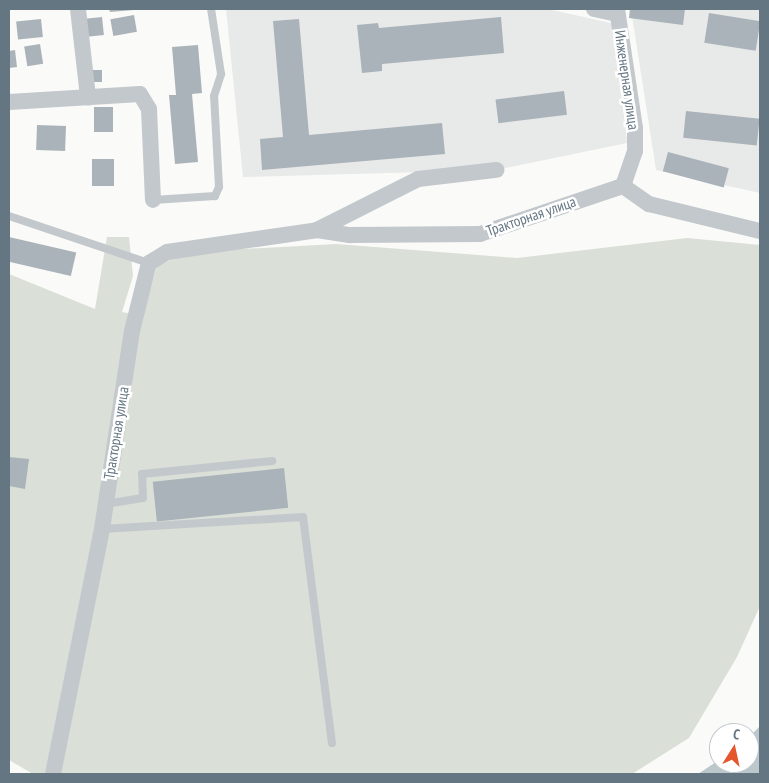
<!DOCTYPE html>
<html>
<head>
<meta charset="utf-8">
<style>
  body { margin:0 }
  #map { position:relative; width:769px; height:783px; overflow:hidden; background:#fafaf8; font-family:"PT Sans Narrow",sans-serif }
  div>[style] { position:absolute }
  .built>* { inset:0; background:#e8e9e9 }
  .green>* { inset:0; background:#dadfd7 }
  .water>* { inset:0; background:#bbc7cb }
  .building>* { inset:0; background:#aab3b9; transform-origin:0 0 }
  .lane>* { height:8px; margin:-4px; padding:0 4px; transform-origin:4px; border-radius:4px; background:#c3c8cc }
  .street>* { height:16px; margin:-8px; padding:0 8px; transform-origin:8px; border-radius:8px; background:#c3c8cc }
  span { translate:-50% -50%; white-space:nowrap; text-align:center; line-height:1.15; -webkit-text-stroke:5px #fff; paint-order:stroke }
  .street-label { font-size:15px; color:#657683 }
  .frame { position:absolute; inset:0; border:10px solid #657683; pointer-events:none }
  .north { position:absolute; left:709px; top:723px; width:50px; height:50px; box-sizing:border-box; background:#fff; border:1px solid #c1c8cd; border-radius:50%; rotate:10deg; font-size:14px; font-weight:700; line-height:20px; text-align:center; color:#657683 }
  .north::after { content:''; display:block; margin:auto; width:18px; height:22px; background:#e4572e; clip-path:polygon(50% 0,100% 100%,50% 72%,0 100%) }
</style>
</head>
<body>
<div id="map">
  <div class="built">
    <div style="clip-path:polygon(226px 9px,548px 9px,615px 24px,627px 143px,496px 170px,243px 177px)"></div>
    <div style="clip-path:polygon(631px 9px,760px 9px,760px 193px,656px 170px)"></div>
  </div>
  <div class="green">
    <div style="clip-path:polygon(107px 237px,129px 237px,133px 276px,122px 312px,143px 316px,157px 266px,188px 252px,336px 244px,517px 258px,687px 238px,760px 245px,760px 606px,737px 657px,689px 738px,632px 774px,33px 774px,9px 760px,9px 274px,95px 309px)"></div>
  </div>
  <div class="water">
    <div style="clip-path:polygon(760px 726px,760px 774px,698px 774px,719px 760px,749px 763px,749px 737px)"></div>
  </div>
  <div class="building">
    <div style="clip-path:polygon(109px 9px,134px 9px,134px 10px,110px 12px)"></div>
    <div style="clip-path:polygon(630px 9px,685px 9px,683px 25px,629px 18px)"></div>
    <div style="left:709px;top:13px;width:52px;height:30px;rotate:9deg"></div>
    <div style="left:134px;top:15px;width:17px;height:24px;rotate:80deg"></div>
    <div style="left:102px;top:17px;width:18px;height:17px;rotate:84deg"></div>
    <div style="clip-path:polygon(501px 17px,504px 53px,382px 64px,382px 71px,362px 73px,357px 25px,378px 23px,379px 28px)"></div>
    <div style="left:41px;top:19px;width:18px;height:25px;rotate:84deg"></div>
    <div style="clip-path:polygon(299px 19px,309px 135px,442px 123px,445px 154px,262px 170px,260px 139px,283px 137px,273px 21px)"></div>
    <div style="left:40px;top:44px;width:20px;height:16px;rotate:81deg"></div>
    <div style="clip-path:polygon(198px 45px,202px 93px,192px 94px,198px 162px,175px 164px,169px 95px,176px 95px,172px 47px)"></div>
    <div style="clip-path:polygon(15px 50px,17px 67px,9px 68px,9px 51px)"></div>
    <div style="left:91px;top:70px;width:11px;height:12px"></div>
    <div style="left:564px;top:91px;width:24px;height:69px;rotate:83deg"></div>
    <div style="left:94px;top:107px;width:19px;height:25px"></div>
    <div style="left:686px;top:111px;width:74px;height:27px;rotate:6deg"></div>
    <div style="left:37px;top:125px;width:29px;height:25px;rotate:2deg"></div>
    <div style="left:668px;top:152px;width:63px;height:20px;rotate:15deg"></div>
    <div style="left:92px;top:159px;width:22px;height:27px"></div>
    <div style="left:9px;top:237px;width:69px;height:24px;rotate:13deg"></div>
    <div style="clip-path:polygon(9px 457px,29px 459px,25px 489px,9px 486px)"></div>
    <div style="left:284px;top:468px;width:40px;height:132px;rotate:84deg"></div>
  </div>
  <div class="lane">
    <div style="left:153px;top:200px;width:62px;rotate:-3.7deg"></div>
    <div style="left:215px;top:196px;width:10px;rotate:-66deg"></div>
    <div style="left:219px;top:187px;width:91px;rotate:-93.1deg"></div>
    <div style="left:214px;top:96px;width:23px;rotate:-72deg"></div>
    <div style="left:221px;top:74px;width:66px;rotate:-98.7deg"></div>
    <div style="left:9px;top:216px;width:148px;rotate:18.6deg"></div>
    <div style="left:105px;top:504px;width:38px;rotate:-9deg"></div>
    <div style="left:143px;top:498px;width:24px;rotate:-92deg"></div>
    <div style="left:142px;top:474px;width:131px;rotate:-5.7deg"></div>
    <div style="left:102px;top:529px;width:201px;rotate:-3.4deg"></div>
    <div style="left:303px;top:517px;width:228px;rotate:82.7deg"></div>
  </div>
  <div class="street">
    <div style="left:78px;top:9px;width:89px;rotate:83.5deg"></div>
    <div style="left:594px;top:9px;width:24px;rotate:12deg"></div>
    <div style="left:617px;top:9px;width:120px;rotate:81.4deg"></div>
    <div style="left:635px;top:128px;width:23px;rotate:90deg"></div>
    <div style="left:635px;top:151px;width:37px;rotate:109deg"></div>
    <div style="left:9px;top:102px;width:131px;rotate:-3.5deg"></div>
    <div style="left:140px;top:94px;width:17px;rotate:59deg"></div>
    <div style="left:149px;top:109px;width:91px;rotate:87.5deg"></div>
    <div style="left:623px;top:186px;width:32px;rotate:35deg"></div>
    <div style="left:649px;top:204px;width:114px;rotate:13.7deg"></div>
    <div style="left:317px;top:230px;width:33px;rotate:9deg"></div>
    <div style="left:350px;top:235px;width:130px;rotate:-0.4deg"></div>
    <div style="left:480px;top:234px;width:151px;rotate:-18.6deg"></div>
    <div style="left:53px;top:774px;width:250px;rotate:-78.7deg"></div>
    <div style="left:102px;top:529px;width:200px;rotate:-81.4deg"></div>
    <div style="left:132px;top:331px;width:70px;rotate:-76deg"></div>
    <div style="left:149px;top:263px;width:21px;rotate:-31deg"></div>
    <div style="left:167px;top:252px;width:152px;rotate:-8.3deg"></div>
    <div style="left:317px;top:230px;width:113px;rotate:-26.8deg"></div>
    <div style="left:418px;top:179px;width:79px;rotate:-6.6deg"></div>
  </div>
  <div class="street-label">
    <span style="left:627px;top:80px;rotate:82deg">Инженерная улица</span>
    <span style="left:531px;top:216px;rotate:-19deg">Тракторная улица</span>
    <span style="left:116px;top:433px;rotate:-81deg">Тракторная улица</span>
  </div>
  <div class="frame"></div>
  <div class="north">С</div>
</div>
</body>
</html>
